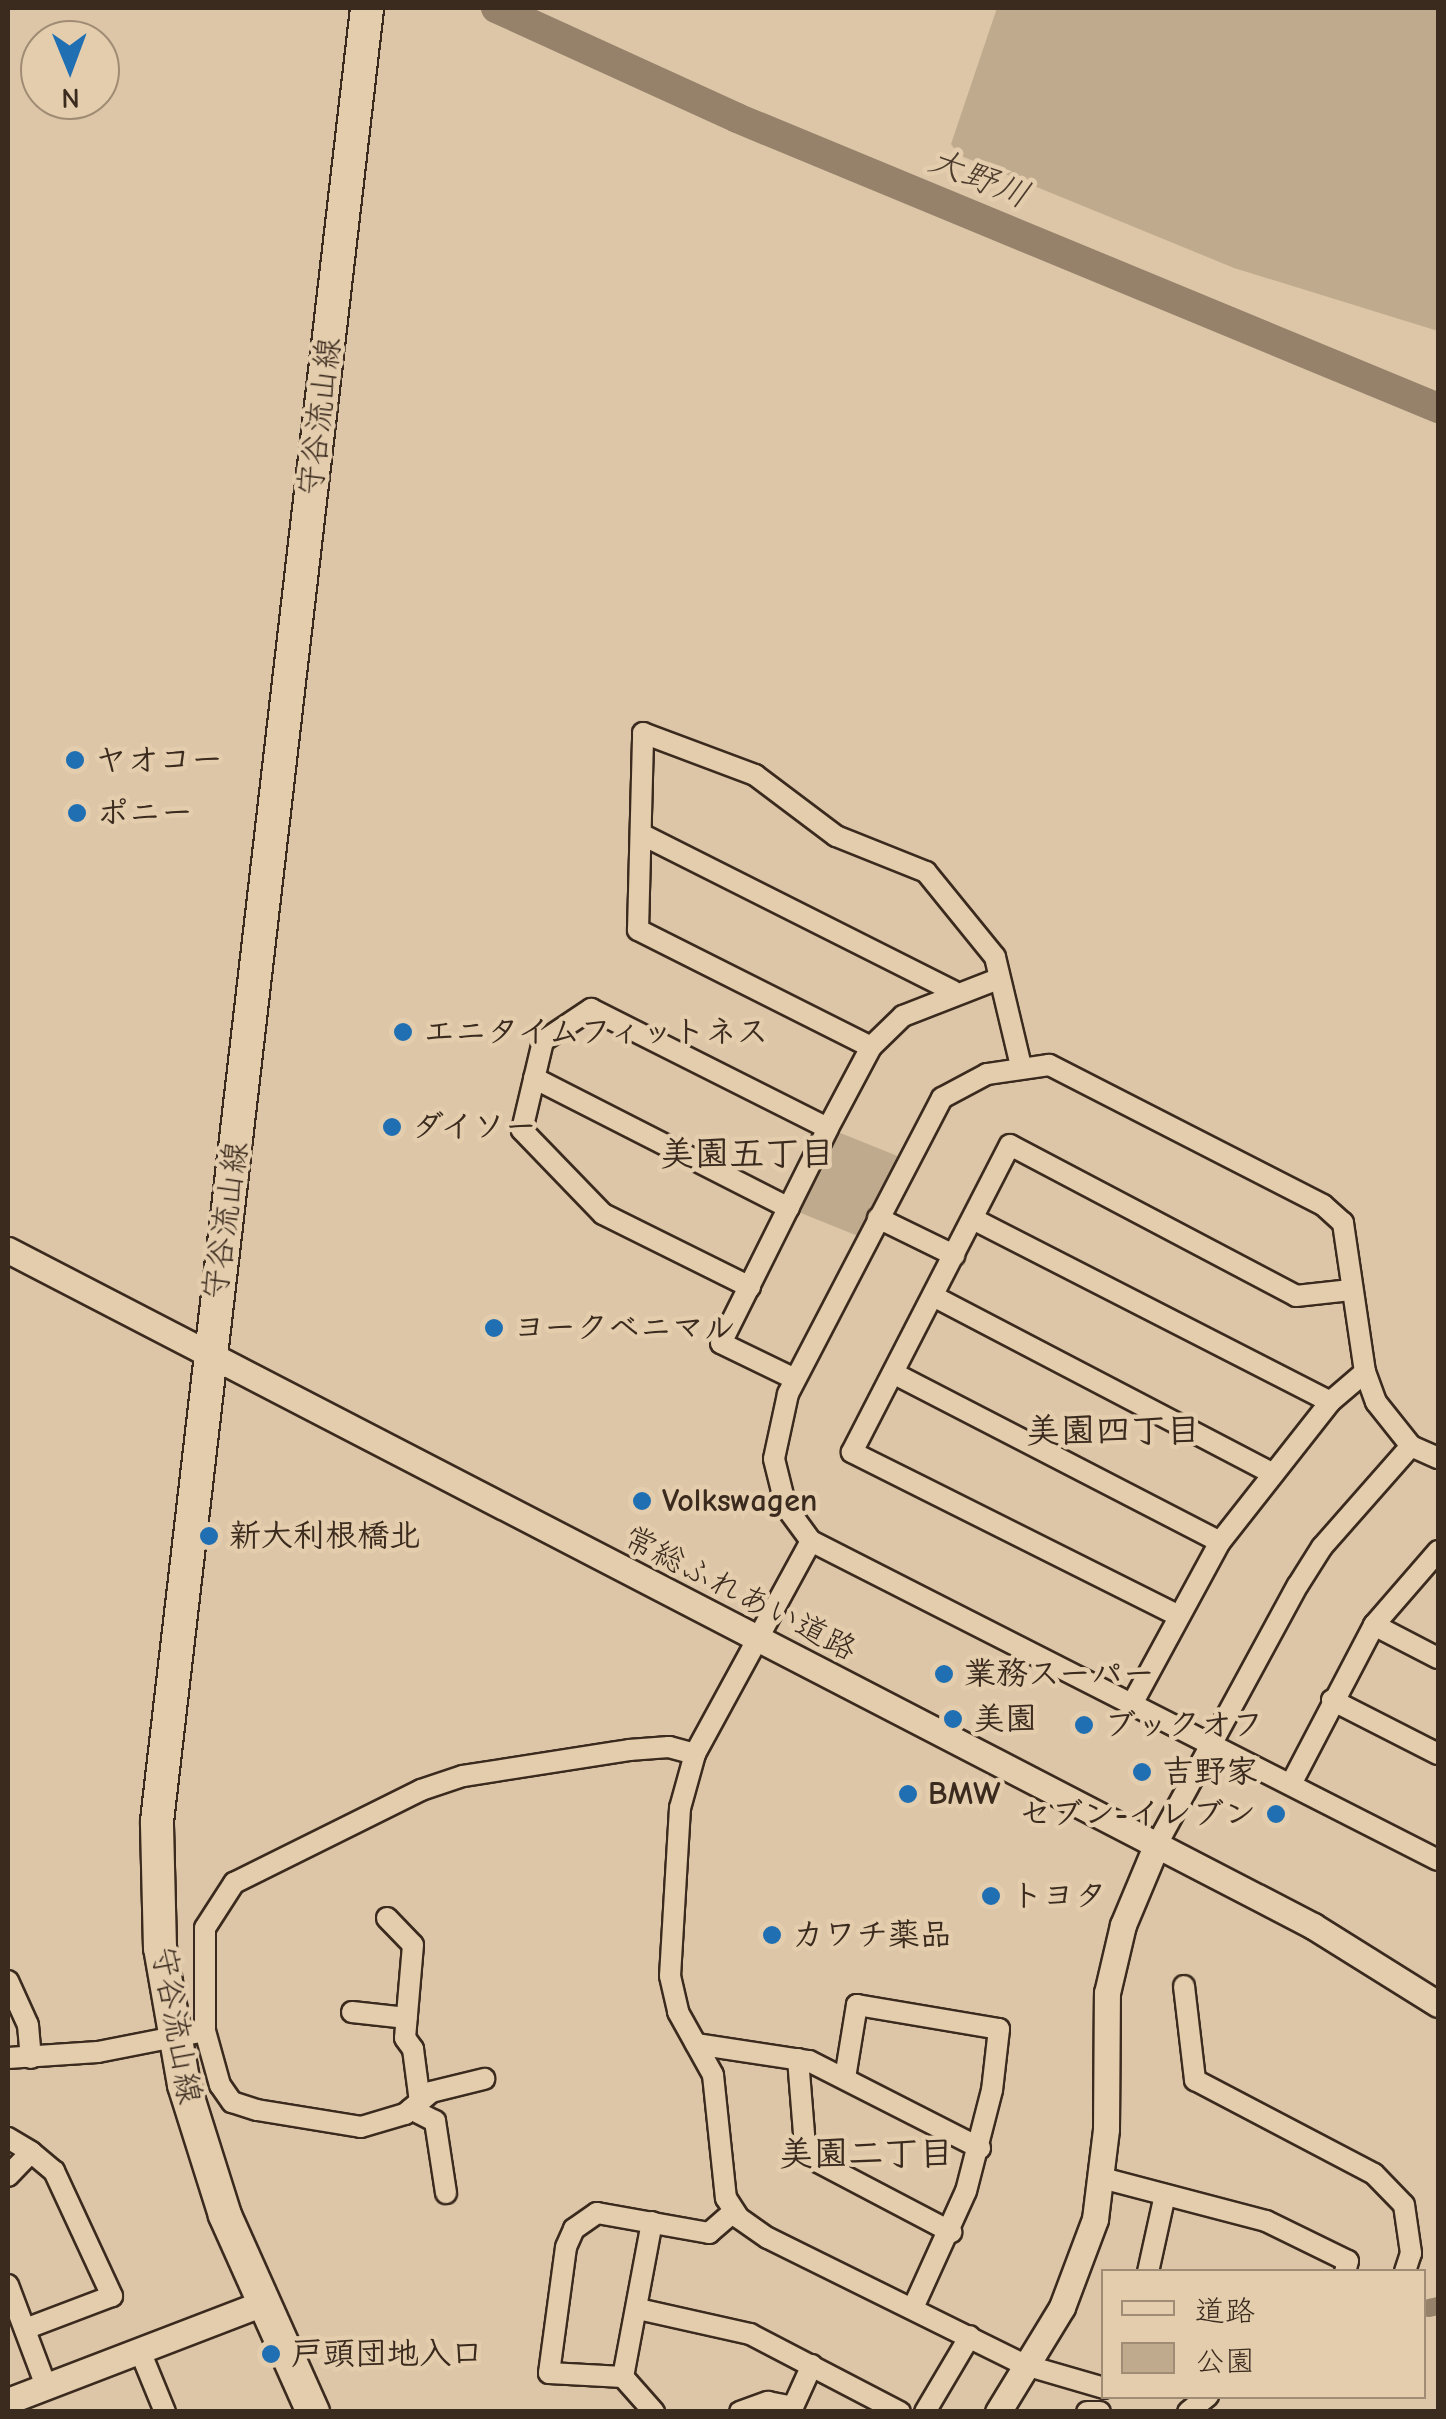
<!DOCTYPE html>
<html>
<head>
<meta charset="utf-8">
<style>
  body { margin:0 }
  #map { position:relative; width:1446px; height:2419px; overflow:hidden; background:#dcc6a7; font-family:"Comic Neue","Klee One",sans-serif }
  div>[style] { position:absolute }
  .green>* { inset:0; background:#bfaa8e; transform-origin:0 0 }
  .canal>* { height:18px; margin:-9px; padding:0 9px; transform-origin:9px; border-radius:9px; background:#96826b }
  .river>* { height:30px; margin:-15px; padding:0 15px; transform-origin:15px; border-radius:15px; background:#96826b }
  .roads { filter:drop-shadow(2px 0 #3b2a1e) drop-shadow(-2px 0 #3b2a1e) drop-shadow(0 2px #3b2a1e) drop-shadow(0 -2px #3b2a1e) }
  .minor>* { height:20px; margin:-10px; padding:0 10px; transform-origin:10px; border-radius:10px; background:#e3cdad }
  .tertiary>* { height:25px; margin:-12.5px; padding:0 12.5px; transform-origin:12.5px; border-radius:12.5px; background:#e3cdad }
  .primary>* { height:32px; margin:-16px; padding:0 16px; transform-origin:16px; border-radius:16px; background:#e3cdad }
  .dots>* { width:28px; height:28px; translate:-50% -50%; box-sizing:border-box; border:5px solid #e3cdad; border-radius:50% }
  span { translate:-50% -50%; white-space:nowrap; text-align:center; line-height:1.15; -webkit-text-stroke:9px #e3cdad; paint-order:stroke }
  .street-label { font-size:32px; color:#3b2a1e }
  .poi-label { font-size:32px; color:#3b2a1e; font-weight:700 }
  .left { translate:0 -50%; text-align:left }
  .right { translate:-100% -50%; text-align:right }
  .water-label { font-size:35px; color:#4d3c2d; font-style:italic }
  .neighbourhood-label { font-size:35px; color:#3b2a1e; font-weight:700 }
  .frame { position:absolute; inset:0; border:10px solid #3b2a1e; pointer-events:none }
  .legend { position:absolute; left:1101px; top:2269px; width:325px; height:130px; box-sizing:border-box; background:#e3cdad; border:2px solid #a08c74; margin:0; padding:12px 18px; list-style:none; font-size:30px; color:#3b2a1e }
  .legend li { display:flex; align-items:center; gap:20px; height:50px }
  .legend b { width:50px; border:2px solid #a08c74 }
  .north { position:absolute; left:20px; top:20px; width:100px; height:100px; box-sizing:border-box; background:#e3cdad; border:2px solid #a08c74; border-radius:50%; rotate:179deg; font-size:28px; font-weight:700; line-height:40px; text-align:center; color:#3b2a1e }
  .north::after { content:''; display:block; margin:auto; width:35px; height:45px; background:#1f6fb2; clip-path:polygon(50% 0,100% 100%,50% 72%,0 100%) }
</style>
</head>
<body>
<div id="map">
  <div class="green">
    <div style="clip-path:polygon(997px 8px,1438px 8px,1438px 331px,1234px 268px,959px 155px,951px 144px)"></div>
    <div style="left:828px;top:1128px;width:85px;height:89px;rotate:22deg"></div>
  </div>
  <div class="canal">
    <div style="left:1429px;top:2308px;width:9px;rotate:-13deg"></div>
  </div>
  <div class="river">
    <div style="left:496px;top:8px;width:265px;rotate:24.5deg"></div>
    <div style="left:737px;top:118px;width:759px;rotate:22.47deg"></div>
  </div>
  <div class="roads">
    <div class="minor">
      <div style="left:641px;top:834px;width:349px;rotate:26.7deg"></div>
      <div style="left:871px;top:1047px;width:261px;rotate:-153.3deg"></div>
      <div style="left:638px;top:930px;width:197px;rotate:-88.5deg"></div>
      <div style="left:643px;top:733px;width:120px;rotate:20.6deg"></div>
      <div style="left:755px;top:775px;width:101px;rotate:37deg"></div>
      <div style="left:836px;top:836px;width:97px;rotate:21.8deg"></div>
      <div style="left:926px;top:872px;width:109px;rotate:50.9deg"></div>
      <div style="left:995px;top:957px;width:112px;rotate:76.6deg"></div>
      <div style="left:534px;top:1078px;width:286px;rotate:27deg"></div>
      <div style="left:878px;top:1218px;width:85px;rotate:26deg"></div>
      <div style="left:973px;top:1219px;width:401px;rotate:27.1deg"></div>
      <div style="left:750px;top:1287px;width:164px;rotate:-153.6deg"></div>
      <div style="left:603px;top:1214px;width:117px;rotate:-134deg"></div>
      <div style="left:522px;top:1130px;width:91px;rotate:-76.7deg"></div>
      <div style="left:543px;top:1041px;width:58px;rotate:-33.7deg"></div>
      <div style="left:591px;top:1009px;width:265px;rotate:26.7deg"></div>
      <div style="left:933px;top:1296px;width:384px;rotate:27.6deg"></div>
      <div style="left:893px;top:1373px;width:368px;rotate:27.3deg"></div>
      <div style="left:795px;top:1379px;width:82px;rotate:-154.1deg"></div>
      <div style="left:721px;top:1343px;width:240px;rotate:-63.5deg"></div>
      <div style="left:828px;top:1128px;width:92px;rotate:-62deg"></div>
      <div style="left:871px;top:1047px;width:45px;rotate:-44.1deg"></div>
      <div style="left:903px;top:1016px;width:102px;rotate:-21.3deg"></div>
      <div style="left:1438px;top:1458px;width:30px;rotate:-156deg"></div>
      <div style="left:1411px;top:1446px;width:56px;rotate:-128.5deg"></div>
      <div style="left:1376px;top:1402px;width:32px;rotate:-110deg"></div>
      <div style="left:1365px;top:1372px;width:151px;rotate:-98.4deg"></div>
      <div style="left:1343px;top:1223px;width:27px;rotate:-138deg"></div>
      <div style="left:1323px;top:1205px;width:308px;rotate:-152.9deg"></div>
      <div style="left:1049px;top:1065px;width:63px;rotate:171.7deg"></div>
      <div style="left:987px;top:1074px;width:51px;rotate:151.9deg"></div>
      <div style="left:942px;top:1098px;width:334px;rotate:117.5deg"></div>
      <div style="left:788px;top:1394px;width:66px;rotate:102.2deg"></div>
      <div style="left:774px;top:1459px;width:49px;rotate:76deg"></div>
      <div style="left:786px;top:1507px;width:42px;rotate:53.7deg"></div>
      <div style="left:811px;top:1541px;width:703px;rotate:26.97deg"></div>
      <div style="left:811px;top:1541px;width:243px;rotate:118.6deg"></div>
      <div style="left:695px;top:1754px;width:56px;rotate:105.5deg"></div>
      <div style="left:680px;top:1808px;width:168px;rotate:93.4deg"></div>
      <div style="left:670px;top:1976px;width:37px;rotate:77deg"></div>
      <div style="left:678px;top:2012px;width:72px;rotate:60.9deg"></div>
      <div style="left:713px;top:2075px;width:124px;rotate:84deg"></div>
      <div style="left:726px;top:2198px;width:24px;rotate:57deg"></div>
      <div style="left:739px;top:2218px;width:35px;rotate:35deg"></div>
      <div style="left:768px;top:2238px;width:287px;rotate:26.3deg"></div>
      <div style="left:1025px;top:2365px;width:82px;rotate:16.2deg"></div>
      <div style="left:1179px;top:1616px;width:366px;rotate:-153.4deg"></div>
      <div style="left:852px;top:1452px;width:345px;rotate:-62.8deg"></div>
      <div style="left:1010px;top:1145px;width:323px;rotate:27.8deg"></div>
      <div style="left:1296px;top:1296px;width:55px;rotate:-6.2deg"></div>
      <div style="left:1374px;top:1625px;width:72px;rotate:27.3deg"></div>
      <div style="left:1332px;top:1700px;width:119px;rotate:27deg"></div>
      <div style="left:1132px;top:1704px;width:184px;rotate:-61.5deg"></div>
      <div style="left:1220px;top:1542px;width:178px;rotate:-51.8deg"></div>
      <div style="left:1330px;top:1402px;width:46px;rotate:-40.6deg"></div>
      <div style="left:1291px;top:1784px;width:179px;rotate:-62.4deg"></div>
      <div style="left:1374px;top:1625px;width:98px;rotate:-49.1deg"></div>
      <div style="left:1156px;top:1846px;width:297px;rotate:-61.5deg"></div>
      <div style="left:1298px;top:1585px;width:45px;rotate:-57.7deg"></div>
      <div style="left:1322px;top:1547px;width:135px;rotate:-48.6deg"></div>
      <div style="left:387px;top:1918px;width:37px;rotate:46deg"></div>
      <div style="left:413px;top:1945px;width:93px;rotate:94.9deg"></div>
      <div style="left:405px;top:2038px;width:14px;rotate:54deg"></div>
      <div style="left:413px;top:2049px;width:53px;rotate:82.5deg"></div>
      <div style="left:8px;top:1981px;width:48px;rotate:65.6deg"></div>
      <div style="left:28px;top:2025px;width:33px;rotate:85deg"></div>
      <div style="left:1184px;top:1986px;width:95px;rotate:83.3deg"></div>
      <div style="left:1195px;top:2080px;width:202px;rotate:27.7deg"></div>
      <div style="left:1374px;top:2174px;width:43px;rotate:45.9deg"></div>
      <div style="left:1404px;top:2205px;width:49px;rotate:81.7deg"></div>
      <div style="left:1411px;top:2253px;width:20px;rotate:108deg"></div>
      <div style="left:352px;top:2012px;width:55px;rotate:6.2deg"></div>
      <div style="left:205px;top:2031px;width:56px;rotate:74.5deg"></div>
      <div style="left:220px;top:2085px;width:21px;rotate:55deg"></div>
      <div style="left:232px;top:2102px;width:26px;rotate:18deg"></div>
      <div style="left:257px;top:2110px;width:105px;rotate:9.3deg"></div>
      <div style="left:361px;top:2127px;width:46px;rotate:-16.5deg"></div>
      <div style="left:405px;top:2114px;width:34px;rotate:-40deg"></div>
      <div style="left:431px;top:2092px;width:55px;rotate:-13.8deg"></div>
      <div style="left:696px;top:2044px;width:114px;rotate:8.6deg"></div>
      <div style="left:809px;top:2061px;width:192px;rotate:27deg"></div>
      <div style="left:8px;top:2058px;width:90px;rotate:-3.8deg"></div>
      <div style="left:98px;top:2052px;width:109px;rotate:-11.1deg"></div>
      <div style="left:205px;top:2031px;width:103px;rotate:-90deg"></div>
      <div style="left:205px;top:1928px;width:54px;rotate:-57.2deg"></div>
      <div style="left:234px;top:1883px;width:209px;rotate:-26.4deg"></div>
      <div style="left:421px;top:1790px;width:44px;rotate:-18.4deg"></div>
      <div style="left:463px;top:1776px;width:168px;rotate:-8.9deg"></div>
      <div style="left:629px;top:1750px;width:40px;rotate:-4.3deg"></div>
      <div style="left:669px;top:1747px;width:27px;rotate:15deg"></div>
      <div style="left:798px;top:2059px;width:87px;rotate:85.4deg"></div>
      <div style="left:805px;top:2146px;width:19px;rotate:54deg"></div>
      <div style="left:816px;top:2161px;width:153px;rotate:27.7deg"></div>
      <div style="left:845px;top:2078px;width:74px;rotate:-80.7deg"></div>
      <div style="left:857px;top:2005px;width:144px;rotate:9.6deg"></div>
      <div style="left:999px;top:2029px;width:61px;rotate:96.5deg"></div>
      <div style="left:992px;top:2090px;width:104px;rotate:104.4deg"></div>
      <div style="left:966px;top:2191px;width:128px;rotate:114.4deg"></div>
      <div style="left:411px;top:2109px;width:27px;rotate:27deg"></div>
      <div style="left:435px;top:2121px;width:73px;rotate:81.3deg"></div>
      <div style="left:8px;top:2138px;width:27px;rotate:31deg"></div>
      <div style="left:8px;top:2176px;width:33px;rotate:-46deg"></div>
      <div style="left:31px;top:2152px;width:30px;rotate:40deg"></div>
      <div style="left:54px;top:2171px;width:138px;rotate:65.1deg"></div>
      <div style="left:112px;top:2296px;width:93px;rotate:159.2deg"></div>
      <div style="left:1102px;top:2178px;width:170px;rotate:14.7deg"></div>
      <div style="left:1266px;top:2221px;width:91px;rotate:26deg"></div>
      <div style="left:1348px;top:2261px;width:11px;rotate:105deg"></div>
      <div style="left:652px;top:2222px;width:158px;rotate:100.6deg"></div>
      <div style="left:623px;top:2377px;width:47px;rotate:48.5deg"></div>
      <div style="left:1148px;top:2272px;width:79px;rotate:-77.6deg"></div>
      <div style="left:8px;top:2285px;width:108px;rotate:69.4deg"></div>
      <div style="left:638px;top:2309px;width:115px;rotate:12.6deg"></div>
      <div style="left:750px;top:2334px;width:169px;rotate:27.5deg"></div>
      <div style="left:140px;top:2351px;width:66px;rotate:67.7deg"></div>
      <div style="left:623px;top:2377px;width:74px;rotate:-176.9deg"></div>
      <div style="left:549px;top:2373px;width:127px;rotate:-82.3deg"></div>
      <div style="left:566px;top:2247px;width:20px;rotate:-66deg"></div>
      <div style="left:574px;top:2229px;width:28px;rotate:-35deg"></div>
      <div style="left:597px;top:2213px;width:114px;rotate:10.1deg"></div>
      <div style="left:709px;top:2233px;width:33px;rotate:-41deg"></div>
      <div style="left:740px;top:2412px;width:30px;rotate:-20deg"></div>
      <div style="left:768px;top:2402px;width:25px;rotate:11deg"></div>
      <div style="left:793px;top:2407px;width:46px;rotate:-65.7deg"></div>
      <div style="left:925px;top:2412px;width:88px;rotate:-59.4deg"></div>
      <div style="left:1087px;top:2412px;width:13px"></div>
      <div style="left:1188px;top:2412px;width:26px;rotate:-39deg"></div>
    </div>
    <div class="tertiary">
      <div style="left:8px;top:1250px;width:1470px;rotate:27.38deg"></div>
      <div style="left:1313px;top:1926px;width:147px;rotate:32deg"></div>
      <div style="left:8px;top:2401px;width:273px;rotate:-21deg"></div>
      <div style="left:998px;top:2412px;width:123px;rotate:-58.6deg"></div>
      <div style="left:1062px;top:2307px;width:94px;rotate:-69.4deg"></div>
      <div style="left:1095px;top:2219px;width:91px;rotate:-83deg"></div>
      <div style="left:1106px;top:2129px;width:136px;rotate:-89.6deg"></div>
      <div style="left:1107px;top:1993px;width:70px;rotate:-76.8deg"></div>
      <div style="left:1123px;top:1925px;width:86px;rotate:-67.3deg"></div>
    </div>
    <div class="primary">
      <div style="left:313px;top:2412px;width:216px;rotate:-114.1deg"></div>
      <div style="left:225px;top:2215px;width:136px;rotate:-107.5deg"></div>
      <div style="left:184px;top:2085px;width:139px;rotate:-99.9deg"></div>
      <div style="left:160px;top:1948px;width:127px;rotate:-91.4deg"></div>
      <div style="left:157px;top:1821px;width:1825px;rotate:-83.39deg"></div>
    </div>
  </div>
  <div class="dots">
    <div style="left:75px;top:760px;background:#1f6fb2"></div>
    <div style="left:77px;top:813px;background:#1f6fb2"></div>
    <div style="left:403px;top:1032px;background:#1f6fb2"></div>
    <div style="left:392px;top:1127px;background:#1f6fb2"></div>
    <div style="left:494px;top:1328px;background:#1f6fb2"></div>
    <div style="left:642px;top:1501px;background:#1f6fb2"></div>
    <div style="left:209px;top:1536px;background:#1f6fb2"></div>
    <div style="left:944px;top:1674px;background:#1f6fb2"></div>
    <div style="left:953px;top:1719px;background:#1f6fb2"></div>
    <div style="left:1084px;top:1725px;background:#1f6fb2"></div>
    <div style="left:1142px;top:1772px;background:#1f6fb2"></div>
    <div style="left:908px;top:1794px;background:#1f6fb2"></div>
    <div style="left:1276px;top:1814px;background:#1f6fb2"></div>
    <div style="left:991px;top:1896px;background:#1f6fb2"></div>
    <div style="left:772px;top:1935px;background:#1f6fb2"></div>
    <div style="left:271px;top:2354px;background:#1f6fb2"></div>
  </div>
  <div class="street-label">
    <span style="left:320px;top:417px;rotate:-83deg">守谷流山線</span>
    <span style="left:226px;top:1221px;rotate:-82deg">守谷流山線</span>
    <span style="left:740px;top:1594px;rotate:27deg">常総ふれあい道路</span>
    <span style="left:176px;top:2025px;rotate:80deg">守谷流山線</span>
  </div>
  <div class="poi-label">
    <span class="left" style="left:95px;top:760px">ヤオコー</span>
    <span class="left" style="left:97px;top:813px">ポニー</span>
    <span class="left" style="left:423px;top:1032px">エニタイムフィットネス</span>
    <span class="left" style="left:412px;top:1127px">ダイソー</span>
    <span class="left" style="left:514px;top:1328px">ヨークベニマル</span>
    <span class="left" style="left:662px;top:1501px">Volkswagen</span>
    <span class="left" style="left:229px;top:1536px">新大利根橋北</span>
    <span class="left" style="left:964px;top:1674px">業務スーパー</span>
    <span class="left" style="left:973px;top:1719px">美園</span>
    <span class="left" style="left:1104px;top:1725px">ブックオフ</span>
    <span class="left" style="left:1162px;top:1772px">吉野家</span>
    <span class="left" style="left:928px;top:1794px">BMW</span>
    <span class="right" style="left:1256px;top:1814px">セブン-イレブン</span>
    <span class="left" style="left:1011px;top:1896px">トヨタ</span>
    <span class="left" style="left:792px;top:1935px">カワチ薬品</span>
    <span class="left" style="left:291px;top:2354px">戸頭団地入口</span>
  </div>
  <div class="water-label">
    <span style="left:979px;top:178px;rotate:22deg">大野川</span>
  </div>
  <div class="neighbourhood-label">
    <span style="left:747px;top:1154px">美園五丁目</span>
    <span style="left:1113px;top:1431px">美園四丁目</span>
    <span style="left:866px;top:2154px">美園二丁目</span>
  </div>
  <div class="frame"></div>
  <ul class="legend">
  <li><b style="height:12px;background:#e3cdad"></b>道路</li>
  <li><b style="height:28px;background:#bfaa8e"></b>公園</li>
  </ul>
  <div class="north">N</div>
</div>
</body>
</html>
